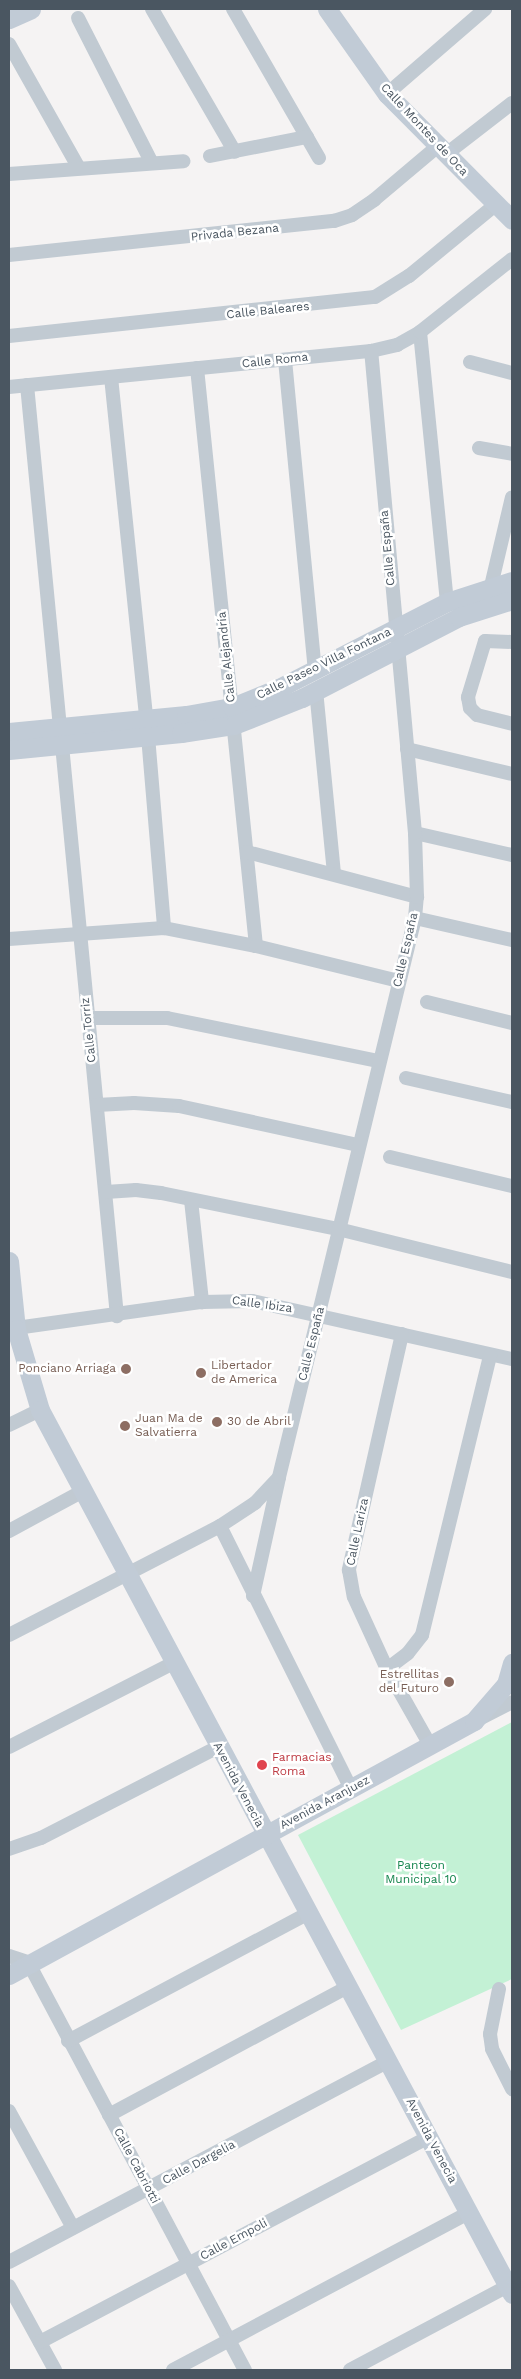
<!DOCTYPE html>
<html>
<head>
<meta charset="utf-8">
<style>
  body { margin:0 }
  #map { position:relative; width:521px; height:2379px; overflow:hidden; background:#f5f3f3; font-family:"Work Sans",sans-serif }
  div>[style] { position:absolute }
  .green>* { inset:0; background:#c3f1d5 }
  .street>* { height:14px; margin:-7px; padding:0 7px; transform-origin:7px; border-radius:7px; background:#c1cad2 }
  .secondary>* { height:19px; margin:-9.5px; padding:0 9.5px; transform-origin:9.5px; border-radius:9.5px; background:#c1cbd6 }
  .dots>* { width:14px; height:14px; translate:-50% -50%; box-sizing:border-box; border:2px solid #fff; border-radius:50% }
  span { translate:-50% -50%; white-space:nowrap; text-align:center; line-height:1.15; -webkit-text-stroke:5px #fff; paint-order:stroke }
  .street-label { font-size:12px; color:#4a5661 }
  .education-label { font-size:12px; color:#785e54 }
  .left { translate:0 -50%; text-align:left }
  .right { translate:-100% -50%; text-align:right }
  .health-label { font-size:12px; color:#be3a42 }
  .park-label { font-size:12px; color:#17864f }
  .frame { position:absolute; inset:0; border:10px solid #4a5661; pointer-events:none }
</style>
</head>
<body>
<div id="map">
  <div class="green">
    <div style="clip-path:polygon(512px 1722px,512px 1979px,401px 2030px,298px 1835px)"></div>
  </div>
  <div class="street">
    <div style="left:152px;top:9px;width:165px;rotate:59.9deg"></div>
    <div style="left:233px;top:9px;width:172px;rotate:60deg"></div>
    <div style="left:78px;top:18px;width:161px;rotate:63deg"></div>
    <div style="left:9px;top:44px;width:142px;rotate:60.6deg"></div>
    <div style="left:387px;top:94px;width:130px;rotate:-40.9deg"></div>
    <div style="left:445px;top:155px;width:85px;rotate:-37.8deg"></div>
    <div style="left:210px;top:156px;width:99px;rotate:-11.1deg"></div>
    <div style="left:9px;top:174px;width:175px;rotate:-4.2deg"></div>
    <div style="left:9px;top:255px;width:327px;rotate:-6deg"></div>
    <div style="left:334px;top:221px;width:19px;rotate:-18deg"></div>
    <div style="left:352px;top:215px;width:27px;rotate:-34deg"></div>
    <div style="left:374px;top:200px;width:82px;rotate:-40.1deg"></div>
    <div style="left:420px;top:332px;width:271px;rotate:84.3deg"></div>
    <div style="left:9px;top:336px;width:368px;rotate:-6.1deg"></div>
    <div style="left:375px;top:297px;width:40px;rotate:-32deg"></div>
    <div style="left:409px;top:276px;width:112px;rotate:-39.5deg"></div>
    <div style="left:285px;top:360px;width:311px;rotate:84.5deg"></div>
    <div style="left:470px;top:362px;width:43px;rotate:14.7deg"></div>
    <div style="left:197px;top:368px;width:581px;rotate:84.17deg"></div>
    <div style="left:111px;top:377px;width:343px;rotate:84.1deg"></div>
    <div style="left:27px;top:385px;width:344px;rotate:84.5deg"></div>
    <div style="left:9px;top:387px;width:364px;rotate:-5.7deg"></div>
    <div style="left:371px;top:351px;width:27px;rotate:-13deg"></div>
    <div style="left:397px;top:345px;width:26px;rotate:-29deg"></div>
    <div style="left:420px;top:332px;width:117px;rotate:-38.4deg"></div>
    <div style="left:479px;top:448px;width:34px;rotate:10deg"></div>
    <div style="left:491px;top:586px;width:91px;rotate:-76.7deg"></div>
    <div style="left:512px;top:642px;width:27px;rotate:-178deg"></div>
    <div style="left:485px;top:641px;width:59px;rotate:106.9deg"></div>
    <div style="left:468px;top:697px;width:11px;rotate:80deg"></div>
    <div style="left:470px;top:708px;width:10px;rotate:45deg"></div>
    <div style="left:477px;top:715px;width:36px;rotate:14deg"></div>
    <div style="left:316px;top:690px;width:185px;rotate:84.4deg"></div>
    <div style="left:148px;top:736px;width:193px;rotate:85.2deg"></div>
    <div style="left:62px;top:745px;width:574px;rotate:84.5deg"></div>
    <div style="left:407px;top:749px;width:108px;rotate:13.4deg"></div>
    <div style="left:415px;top:833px;width:99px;rotate:12.8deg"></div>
    <div style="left:247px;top:852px;width:176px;rotate:14.8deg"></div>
    <div style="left:415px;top:918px;width:99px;rotate:12.8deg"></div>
    <div style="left:9px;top:939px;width:155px;rotate:-4.1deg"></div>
    <div style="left:164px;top:928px;width:94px;rotate:11.1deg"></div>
    <div style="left:256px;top:946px;width:147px;rotate:13.8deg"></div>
    <div style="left:427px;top:1002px;width:88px;rotate:13.9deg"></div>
    <div style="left:88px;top:1018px;width:79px"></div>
    <div style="left:167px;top:1018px;width:216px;rotate:11.5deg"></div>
    <div style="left:406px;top:1078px;width:109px;rotate:12.8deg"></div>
    <div style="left:97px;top:1105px;width:37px;rotate:-3deg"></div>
    <div style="left:134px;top:1103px;width:45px;rotate:3.8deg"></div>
    <div style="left:179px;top:1106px;width:183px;rotate:12.3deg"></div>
    <div style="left:390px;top:1157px;width:125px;rotate:13.4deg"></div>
    <div style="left:106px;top:1192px;width:30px;rotate:-4deg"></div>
    <div style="left:136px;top:1190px;width:25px;rotate:7deg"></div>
    <div style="left:161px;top:1193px;width:181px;rotate:11.5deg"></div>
    <div style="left:338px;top:1229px;width:179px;rotate:13.9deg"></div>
    <div style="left:191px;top:1200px;width:103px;rotate:83.8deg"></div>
    <div style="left:9px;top:1329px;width:195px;rotate:-8deg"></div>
    <div style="left:202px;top:1302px;width:50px;rotate:-1.1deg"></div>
    <div style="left:252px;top:1301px;width:266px;rotate:12.6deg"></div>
    <div style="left:402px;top:1334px;width:242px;rotate:102.7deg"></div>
    <div style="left:349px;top:1570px;width:27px;rotate:80deg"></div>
    <div style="left:354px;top:1597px;width:79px;rotate:65.4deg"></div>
    <div style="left:387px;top:1669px;width:87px;rotate:60.5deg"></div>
    <div style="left:9px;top:1425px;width:34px;rotate:-26deg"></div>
    <div style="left:220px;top:1526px;width:294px;rotate:63.5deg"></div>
    <div style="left:9px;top:1531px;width:82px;rotate:-28.4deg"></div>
    <div style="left:253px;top:1596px;width:121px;rotate:-77.6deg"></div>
    <div style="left:9px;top:1635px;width:237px;rotate:-27.3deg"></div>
    <div style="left:220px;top:1526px;width:42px;rotate:-33.3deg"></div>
    <div style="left:255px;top:1503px;width:35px;rotate:-47deg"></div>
    <div style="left:279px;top:1477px;width:575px;rotate:-76.33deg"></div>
    <div style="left:415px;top:918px;width:21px;rotate:-85deg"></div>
    <div style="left:417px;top:897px;width:64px;rotate:-91.8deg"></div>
    <div style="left:415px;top:833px;width:484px;rotate:-95.2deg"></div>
    <div style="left:387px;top:1669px;width:26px;rotate:-37deg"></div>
    <div style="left:408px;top:1653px;width:23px;rotate:-52deg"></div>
    <div style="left:422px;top:1635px;width:288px;rotate:-76.3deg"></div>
    <div style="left:479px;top:1719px;width:37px;rotate:-27deg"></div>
    <div style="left:9px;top:1747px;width:184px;rotate:-27.1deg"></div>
    <div style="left:9px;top:1849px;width:34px;rotate:-19deg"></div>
    <div style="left:41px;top:1838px;width:199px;rotate:-27.2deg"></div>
    <div style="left:9px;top:1956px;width:20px;rotate:18deg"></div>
    <div style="left:28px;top:1962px;width:462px;rotate:62deg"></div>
    <div style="left:499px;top:1989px;width:46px;rotate:101.3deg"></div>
    <div style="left:490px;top:2034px;width:15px;rotate:82deg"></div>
    <div style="left:492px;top:2049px;width:45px;rotate:63.4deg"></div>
    <div style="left:68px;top:2041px;width:271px;rotate:-28deg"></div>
    <div style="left:9px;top:2111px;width:133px;rotate:61.3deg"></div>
    <div style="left:109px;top:2115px;width:271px;rotate:-28.2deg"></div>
    <div style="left:9px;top:2262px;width:429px;rotate:-27.9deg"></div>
    <div style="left:9px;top:2286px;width:96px;rotate:61.3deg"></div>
    <div style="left:40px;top:2342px;width:439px;rotate:-27.8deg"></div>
    <div style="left:173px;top:2370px;width:336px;rotate:-28deg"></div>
    <div style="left:350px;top:2370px;width:179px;rotate:-28deg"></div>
  </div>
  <div class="secondary">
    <div style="left:327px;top:9px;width:104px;rotate:54.8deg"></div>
    <div style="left:387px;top:94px;width:177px;rotate:45.2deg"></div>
    <div style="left:9px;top:19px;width:24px;rotate:-24deg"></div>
    <div style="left:9px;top:732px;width:178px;rotate:-5.5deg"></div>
    <div style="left:186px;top:715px;width:47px;rotate:-9.9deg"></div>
    <div style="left:232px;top:707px;width:51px;rotate:-22deg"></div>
    <div style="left:279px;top:688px;width:189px;rotate:-27.1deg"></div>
    <div style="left:447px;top:602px;width:68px;rotate:-17.9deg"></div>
    <div style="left:9px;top:750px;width:173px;rotate:-5.6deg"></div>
    <div style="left:181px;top:733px;width:54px;rotate:-8.6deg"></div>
    <div style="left:234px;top:725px;width:73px;rotate:-21.7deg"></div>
    <div style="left:302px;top:698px;width:177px;rotate:-27.3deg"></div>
    <div style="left:459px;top:617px;width:56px;rotate:-17.8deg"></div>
    <div style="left:9px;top:1261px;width:68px;rotate:84.1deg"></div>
    <div style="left:16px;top:1329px;width:84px;rotate:73.5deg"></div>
    <div style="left:40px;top:1410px;width:1002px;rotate:61.9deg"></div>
    <div style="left:9px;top:1975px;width:530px;rotate:-28.64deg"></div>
    <div style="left:474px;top:1721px;width:49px;rotate:-49.1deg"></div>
    <div style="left:506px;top:1684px;width:22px;rotate:-74deg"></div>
  </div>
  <div class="dots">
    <div style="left:126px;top:1369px;background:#8d6e63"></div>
    <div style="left:201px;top:1373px;background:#8d6e63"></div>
    <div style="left:217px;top:1422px;background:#8d6e63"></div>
    <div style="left:125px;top:1426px;background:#8d6e63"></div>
    <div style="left:449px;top:1682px;background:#8d6e63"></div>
    <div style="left:262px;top:1765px;background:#e0444e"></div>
  </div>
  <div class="street-label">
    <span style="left:424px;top:130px;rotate:47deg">Calle Montes de Oca</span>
    <span style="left:235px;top:233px;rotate:-6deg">Privada Bezana</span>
    <span style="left:268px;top:311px;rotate:-6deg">Calle Baleares</span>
    <span style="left:275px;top:361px;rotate:-6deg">Calle Roma</span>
    <span style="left:388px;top:548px;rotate:-95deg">Calle España</span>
    <span style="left:227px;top:657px;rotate:-96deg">Calle Alejandría</span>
    <span style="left:324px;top:664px;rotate:-26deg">Calle Paseo Villa Fontana</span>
    <span style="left:406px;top:950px;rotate:-77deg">Calle España</span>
    <span style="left:89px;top:1030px;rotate:-96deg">Calle Torriz</span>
    <span style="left:262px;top:1305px;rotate:8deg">Calle Ibiza</span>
    <span style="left:312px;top:1344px;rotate:-76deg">Calle España</span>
    <span style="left:358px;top:1532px;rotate:-78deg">Calle Lariza</span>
    <span style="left:238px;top:1785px;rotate:62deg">Avenida Venecia</span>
    <span style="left:325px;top:1803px;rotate:-28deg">Avenida Aranjuez</span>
    <span style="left:431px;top:2141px;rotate:62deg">Avenida Venecia</span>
    <span style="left:199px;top:2163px;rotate:-28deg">Calle Dargelia</span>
    <span style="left:136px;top:2166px;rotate:62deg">Calle Cabriotti</span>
    <span style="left:234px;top:2240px;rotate:-28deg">Calle Empoli</span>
  </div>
  <div class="education-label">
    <span class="left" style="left:211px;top:1373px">Libertador<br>de America</span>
    <span class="right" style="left:116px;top:1369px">Ponciano Arriaga</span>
    <span class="left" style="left:135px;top:1426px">Juan Ma de<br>Salvatierra</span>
    <span class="left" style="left:227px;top:1422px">30 de Abril</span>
    <span class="right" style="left:439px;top:1682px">Estrellitas<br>del Futuro</span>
  </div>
  <div class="health-label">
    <span class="left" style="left:272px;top:1765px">Farmacias<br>Roma</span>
  </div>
  <div class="park-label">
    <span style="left:421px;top:1873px">Panteon<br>Municipal 10</span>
  </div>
  <div class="frame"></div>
</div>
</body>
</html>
